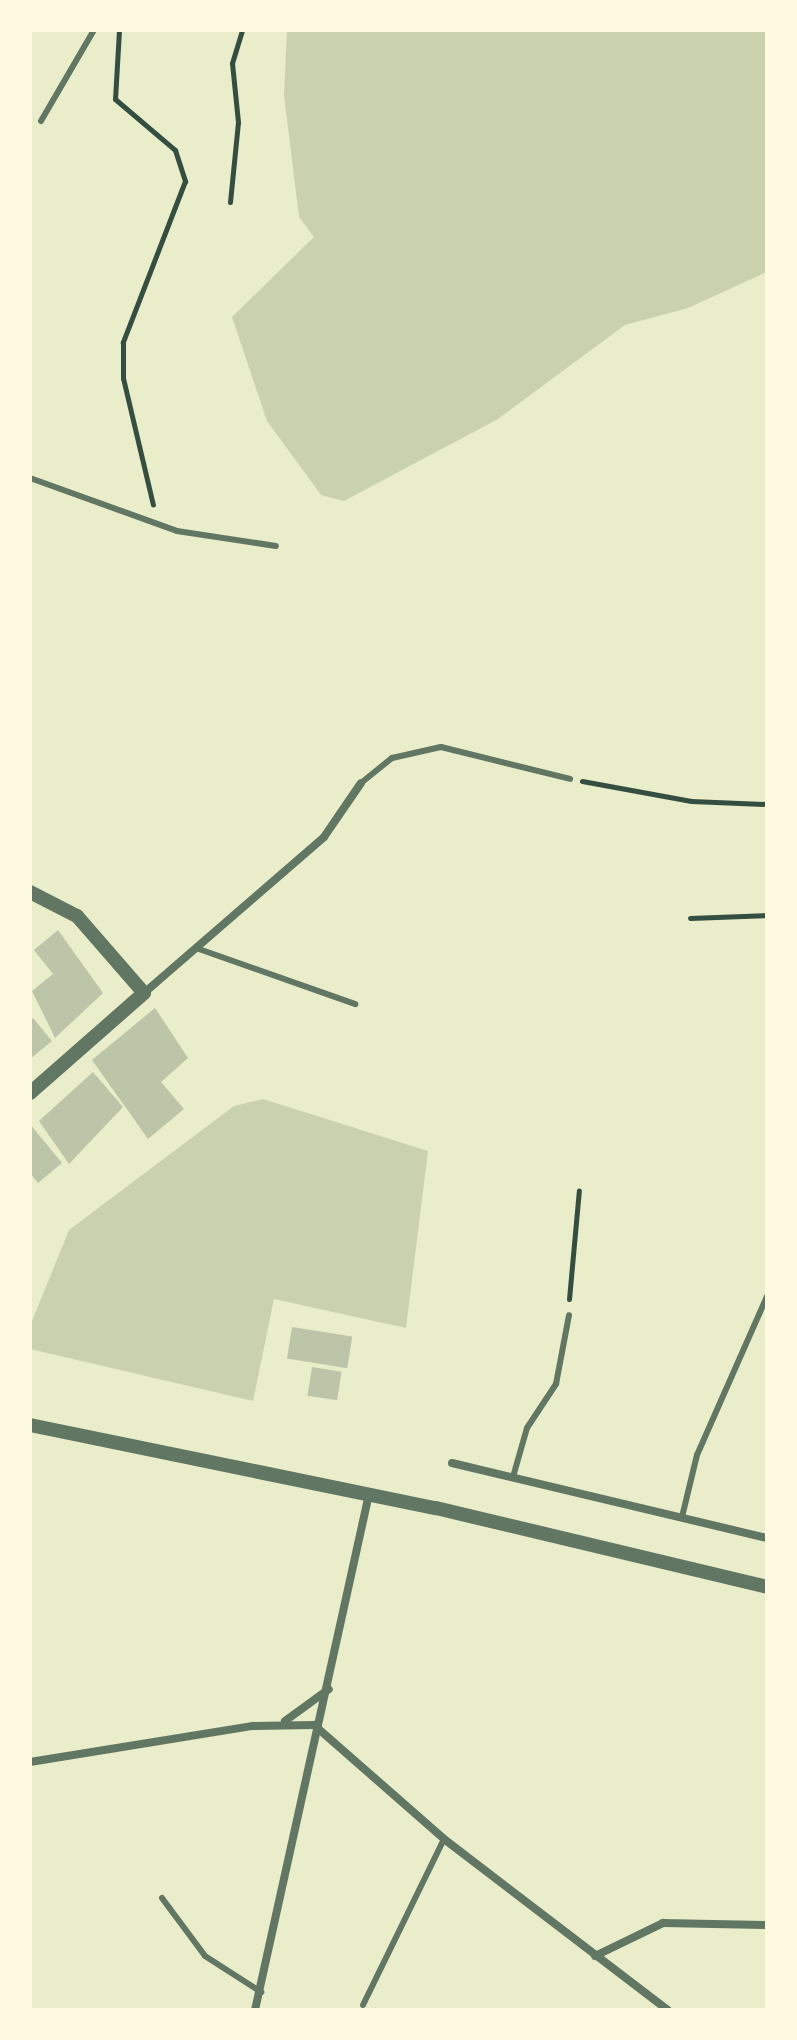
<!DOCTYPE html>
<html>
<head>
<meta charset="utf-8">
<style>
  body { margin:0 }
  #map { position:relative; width:797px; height:2040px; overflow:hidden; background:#e9edc9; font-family:Inter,sans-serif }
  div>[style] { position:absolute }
  .green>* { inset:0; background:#cad2ad }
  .building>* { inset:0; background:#bcc5a7; transform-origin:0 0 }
  .path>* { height:5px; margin:-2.5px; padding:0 2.5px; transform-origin:2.5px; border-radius:2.5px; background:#344e41 }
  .service>* { height:6px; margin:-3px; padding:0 3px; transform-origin:3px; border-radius:3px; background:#617663 }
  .minor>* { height:8px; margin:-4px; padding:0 4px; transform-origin:4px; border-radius:4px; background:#617663 }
  .tertiary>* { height:14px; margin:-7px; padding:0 7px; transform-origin:7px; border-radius:7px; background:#617663 }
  span { translate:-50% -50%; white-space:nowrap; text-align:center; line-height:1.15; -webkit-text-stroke:6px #fefae0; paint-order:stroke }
  .frame { position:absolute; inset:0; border:32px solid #fefae0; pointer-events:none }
</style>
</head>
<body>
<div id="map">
  <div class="green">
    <div style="clip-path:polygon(287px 30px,767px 30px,767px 272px,688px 308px,625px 325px,498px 419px,344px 501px,321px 495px,267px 421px,232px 317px,314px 237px,299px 217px,284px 95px)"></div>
    <div style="clip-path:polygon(263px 1099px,428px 1151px,406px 1328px,274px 1299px,253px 1401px,30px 1349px,30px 1326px,69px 1230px,234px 1106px)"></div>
  </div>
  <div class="building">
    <div style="clip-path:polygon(58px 930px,103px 993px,55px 1038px,32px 991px,53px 974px,34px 950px)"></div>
    <div style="clip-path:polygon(155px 1008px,188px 1058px,161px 1082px,184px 1109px,148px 1139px,92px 1060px)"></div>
    <div style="clip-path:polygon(33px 1018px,52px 1041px,30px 1059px,30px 1021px)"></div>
    <div style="clip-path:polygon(93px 1072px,123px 1107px,69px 1164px,39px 1121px)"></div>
    <div style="clip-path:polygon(30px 1124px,62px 1163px,38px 1183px,30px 1173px)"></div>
    <div style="left:292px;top:1327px;width:61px;height:32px;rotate:9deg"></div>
    <div style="left:312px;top:1367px;width:30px;height:29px;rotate:9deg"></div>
  </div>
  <div class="path">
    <div style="left:119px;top:30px;width:69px;rotate:93.3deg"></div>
    <div style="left:115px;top:99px;width:79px;rotate:40.4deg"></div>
    <div style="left:175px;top:150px;width:33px;rotate:72deg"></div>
    <div style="left:185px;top:181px;width:173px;rotate:111.1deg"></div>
    <div style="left:123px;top:342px;width:36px;rotate:90deg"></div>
    <div style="left:123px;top:378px;width:130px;rotate:76.7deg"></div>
    <div style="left:230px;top:202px;width:80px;rotate:-84.3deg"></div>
    <div style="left:238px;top:122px;width:59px;rotate:-95.8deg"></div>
    <div style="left:232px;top:63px;width:34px;rotate:-73deg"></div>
    <div style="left:582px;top:781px;width:111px;rotate:10.4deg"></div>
    <div style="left:691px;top:801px;width:76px;rotate:2.3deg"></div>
    <div style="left:690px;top:918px;width:77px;rotate:-2.2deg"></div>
    <div style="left:569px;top:1299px;width:109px;rotate:-84.8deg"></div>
  </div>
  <div class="service">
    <div style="left:41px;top:121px;width:105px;rotate:-59.8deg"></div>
    <div style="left:30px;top:478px;width:156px;rotate:19.8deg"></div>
    <div style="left:177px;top:531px;width:100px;rotate:8.6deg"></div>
    <div style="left:361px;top:783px;width:40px;rotate:-39deg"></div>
    <div style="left:392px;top:758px;width:50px;rotate:-12.7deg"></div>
    <div style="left:441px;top:747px;width:133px;rotate:13.9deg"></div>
    <div style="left:196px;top:948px;width:169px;rotate:19.4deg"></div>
    <div style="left:513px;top:1477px;width:51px;rotate:-74.1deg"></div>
    <div style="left:527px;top:1428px;width:53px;rotate:-56.6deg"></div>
    <div style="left:556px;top:1384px;width:70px;rotate:-79.3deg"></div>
    <div style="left:682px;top:1517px;width:64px;rotate:-76.4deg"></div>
    <div style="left:697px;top:1455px;width:174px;rotate:-66.2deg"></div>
    <div style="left:162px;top:1898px;width:72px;rotate:53.4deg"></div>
    <div style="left:205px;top:1956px;width:67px;rotate:32.7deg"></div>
    <div style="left:363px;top:2005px;width:185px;rotate:-64deg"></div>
  </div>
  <div class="minor">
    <div style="left:144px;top:993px;width:238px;rotate:-40.9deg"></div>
    <div style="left:324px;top:837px;width:65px;rotate:-55.6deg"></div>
    <div style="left:452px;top:1463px;width:324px;rotate:13.4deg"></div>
    <div style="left:285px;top:1721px;width:54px;rotate:-36deg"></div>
    <div style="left:30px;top:1762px;width:226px;rotate:-9.2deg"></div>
    <div style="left:253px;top:1726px;width:61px;rotate:-0.9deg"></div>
    <div style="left:314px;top:1725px;width:173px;rotate:41.2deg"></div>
    <div style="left:444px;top:1839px;width:282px;rotate:37.4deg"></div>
    <div style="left:595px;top:1956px;width:76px;rotate:-25.9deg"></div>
    <div style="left:663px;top:1923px;width:104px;rotate:1.1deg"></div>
    <div style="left:255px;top:2010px;width:528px;rotate:-77.54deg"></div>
  </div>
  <div class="tertiary">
    <div style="left:30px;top:892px;width:53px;rotate:27.1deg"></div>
    <div style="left:77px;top:916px;width:102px;rotate:49deg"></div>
    <div style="left:144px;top:993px;width:152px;rotate:138.7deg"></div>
    <div style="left:30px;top:1425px;width:414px;rotate:11.6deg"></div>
    <div style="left:436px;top:1508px;width:340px;rotate:13.4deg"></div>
  </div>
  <div class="frame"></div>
</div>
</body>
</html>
